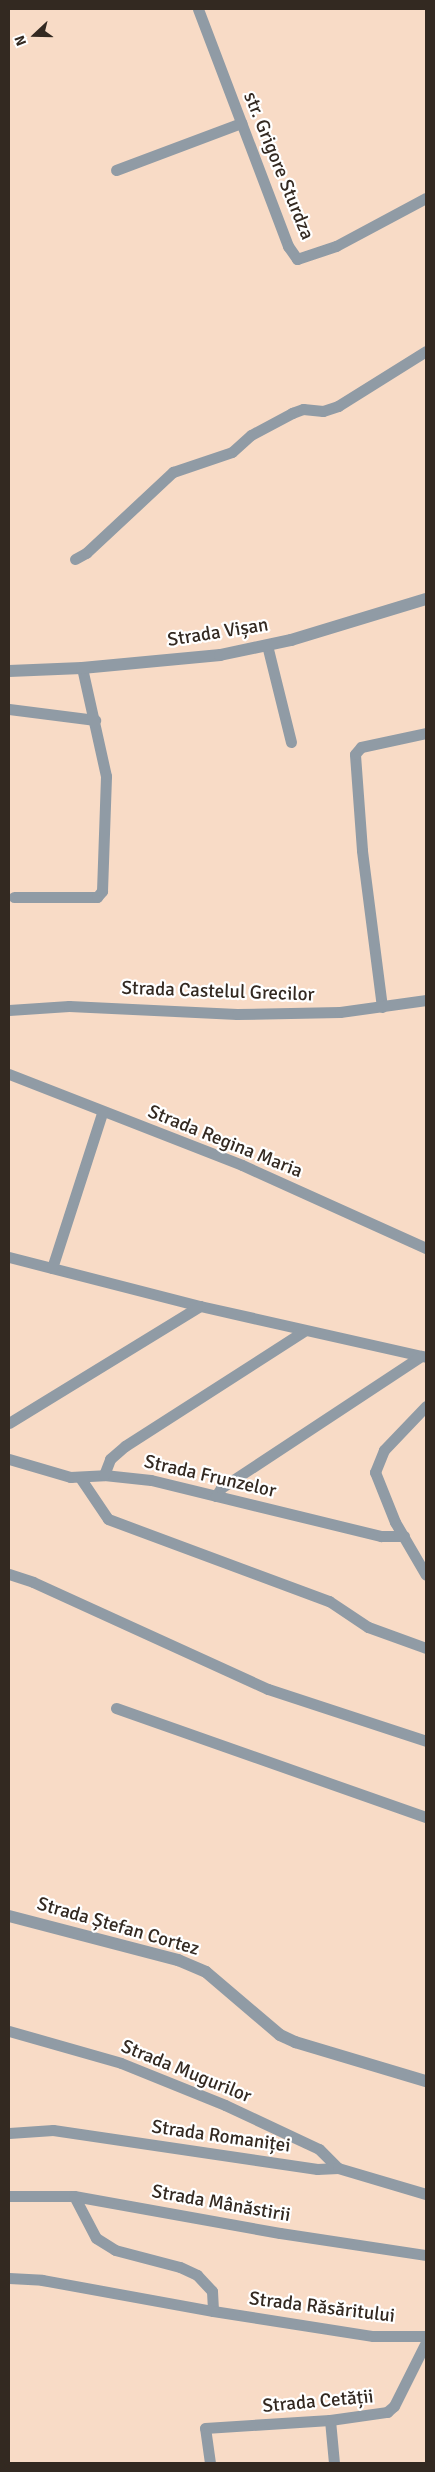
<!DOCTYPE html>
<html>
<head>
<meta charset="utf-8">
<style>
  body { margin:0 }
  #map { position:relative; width:435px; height:2472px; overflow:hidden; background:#f8dbc6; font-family:Signika,sans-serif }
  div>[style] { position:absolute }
  .minor>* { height:11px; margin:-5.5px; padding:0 5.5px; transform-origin:5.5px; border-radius:5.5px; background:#909ba5 }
  .tertiary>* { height:12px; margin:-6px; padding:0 6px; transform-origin:6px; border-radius:6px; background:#909ba5 }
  span { translate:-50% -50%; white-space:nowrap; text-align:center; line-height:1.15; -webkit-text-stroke:4.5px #fff; paint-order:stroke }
  .street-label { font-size:19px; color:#332921 }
  .frame { position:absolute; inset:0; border:10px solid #332921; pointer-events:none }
  .north { position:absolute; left:10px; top:10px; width:50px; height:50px; -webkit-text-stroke:4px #fff; paint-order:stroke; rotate:249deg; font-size:14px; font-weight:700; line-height:20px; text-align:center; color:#332921 }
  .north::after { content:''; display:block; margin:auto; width:18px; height:22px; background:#332921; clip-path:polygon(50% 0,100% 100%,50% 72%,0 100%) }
</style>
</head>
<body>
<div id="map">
  <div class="minor">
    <div style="left:198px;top:9px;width:254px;rotate:69.2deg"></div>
    <div style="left:288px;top:246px;width:16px;rotate:55deg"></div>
    <div style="left:297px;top:259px;width:41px;rotate:-18.4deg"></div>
    <div style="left:336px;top:246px;width:102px;rotate:-28.1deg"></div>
    <div style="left:116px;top:170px;width:134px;rotate:-20.6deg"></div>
    <div style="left:75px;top:559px;width:13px;rotate:-29deg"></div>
    <div style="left:86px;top:553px;width:119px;rotate:-43deg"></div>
    <div style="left:173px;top:472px;width:62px;rotate:-18.7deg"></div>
    <div style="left:232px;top:452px;width:25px;rotate:-42deg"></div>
    <div style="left:251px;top:435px;width:47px;rotate:-28.2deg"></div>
    <div style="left:292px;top:413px;width:12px;rotate:-20deg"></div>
    <div style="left:303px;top:409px;width:20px;rotate:6deg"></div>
    <div style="left:323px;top:411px;width:16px;rotate:-18deg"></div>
    <div style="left:338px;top:406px;width:104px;rotate:-32deg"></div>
    <div style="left:267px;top:645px;width:100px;rotate:76.1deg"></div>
    <div style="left:9px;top:709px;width:87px;rotate:7.3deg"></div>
    <div style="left:14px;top:897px;width:83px"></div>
    <div style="left:97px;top:897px;width:8px;rotate:-50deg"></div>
    <div style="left:102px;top:891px;width:115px;rotate:-88deg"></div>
    <div style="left:106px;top:776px;width:111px;rotate:-102.5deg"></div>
    <div style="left:382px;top:1007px;width:158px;rotate:-97.3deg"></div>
    <div style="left:362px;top:850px;width:96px;rotate:-94.2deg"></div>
    <div style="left:355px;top:754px;width:9px;rotate:-49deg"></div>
    <div style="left:361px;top:747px;width:66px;rotate:-12.2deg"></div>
    <div style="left:9px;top:1010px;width:60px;rotate:-3.8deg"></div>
    <div style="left:69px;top:1006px;width:168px;rotate:2.7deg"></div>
    <div style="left:237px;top:1014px;width:103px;rotate:-1.1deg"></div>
    <div style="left:340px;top:1012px;width:87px;rotate:-7.9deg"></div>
    <div style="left:9px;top:1074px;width:250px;rotate:21.3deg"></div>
    <div style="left:242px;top:1165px;width:202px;rotate:24.3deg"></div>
    <div style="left:9px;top:1257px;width:197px;rotate:14.4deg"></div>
    <div style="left:200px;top:1306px;width:232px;rotate:12.7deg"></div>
    <div style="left:52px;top:1268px;width:163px;rotate:-72.1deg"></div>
    <div style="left:426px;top:1406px;width:61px;rotate:133.7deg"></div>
    <div style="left:384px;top:1450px;width:24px;rotate:112deg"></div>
    <div style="left:375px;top:1472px;width:54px;rotate:68.2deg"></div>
    <div style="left:395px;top:1522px;width:61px;rotate:59.7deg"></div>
    <div style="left:9px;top:1423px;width:224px;rotate:-31.5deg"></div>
    <div style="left:9px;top:1459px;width:64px;rotate:16.4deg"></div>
    <div style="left:70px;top:1477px;width:34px;rotate:-3deg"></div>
    <div style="left:104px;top:1475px;width:47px;rotate:6.1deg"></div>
    <div style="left:151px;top:1480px;width:237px;rotate:13.7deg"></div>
    <div style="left:381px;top:1536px;width:23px"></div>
    <div style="left:104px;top:1475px;width:17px;rotate:-69deg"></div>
    <div style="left:110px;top:1459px;width:20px;rotate:-41deg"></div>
    <div style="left:125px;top:1446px;width:213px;rotate:-32.7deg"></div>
    <div style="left:81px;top:1479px;width:48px;rotate:56deg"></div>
    <div style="left:108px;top:1519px;width:236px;rotate:20.4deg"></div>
    <div style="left:329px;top:1601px;width:47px;rotate:33.7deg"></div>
    <div style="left:368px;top:1627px;width:62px;rotate:19.9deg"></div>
    <div style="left:216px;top:1496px;width:9px;rotate:-58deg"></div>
    <div style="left:221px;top:1488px;width:240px;rotate:-33.4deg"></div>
    <div style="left:9px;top:1574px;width:25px;rotate:18deg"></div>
    <div style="left:33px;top:1582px;width:258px;rotate:24.5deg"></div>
    <div style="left:268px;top:1689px;width:166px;rotate:18.2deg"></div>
    <div style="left:116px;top:1708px;width:329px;rotate:19.4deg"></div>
    <div style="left:9px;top:2031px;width:116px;rotate:15.9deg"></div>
    <div style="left:121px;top:2063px;width:112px;rotate:22deg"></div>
    <div style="left:225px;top:2105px;width:104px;rotate:25.1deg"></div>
    <div style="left:319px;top:2149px;width:27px;rotate:45deg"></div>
    <div style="left:9px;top:2133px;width:44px;rotate:-3.9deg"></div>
    <div style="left:53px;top:2130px;width:267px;rotate:8.4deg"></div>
    <div style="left:317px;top:2169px;width:21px;rotate:-3deg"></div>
    <div style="left:338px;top:2168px;width:92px;rotate:16.5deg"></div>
    <div style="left:9px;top:2196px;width:65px"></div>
    <div style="left:74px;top:2196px;width:209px;rotate:10.2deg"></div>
    <div style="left:280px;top:2233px;width:148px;rotate:8.6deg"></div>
    <div style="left:74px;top:2196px;width:47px;rotate:62.4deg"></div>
    <div style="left:96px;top:2238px;width:22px;rotate:32deg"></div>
    <div style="left:115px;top:2250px;width:67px;rotate:14.7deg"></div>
    <div style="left:180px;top:2267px;width:19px;rotate:25deg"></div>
    <div style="left:197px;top:2275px;width:22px;rotate:47deg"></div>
    <div style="left:212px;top:2291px;width:20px;rotate:87deg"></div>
    <div style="left:213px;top:2311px;width:162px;rotate:8.9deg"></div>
    <div style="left:373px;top:2336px;width:53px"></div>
    <div style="left:9px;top:2278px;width:33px;rotate:3deg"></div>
    <div style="left:42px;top:2280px;width:174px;rotate:10.3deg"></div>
    <div style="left:330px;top:2420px;width:43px;rotate:84.7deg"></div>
    <div style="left:210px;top:2463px;width:35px;rotate:-98deg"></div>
    <div style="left:205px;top:2428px;width:125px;rotate:-3.7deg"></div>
    <div style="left:330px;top:2420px;width:58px;rotate:-8deg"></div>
    <div style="left:387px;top:2412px;width:9px;rotate:-41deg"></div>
    <div style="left:394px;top:2406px;width:72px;rotate:-63.4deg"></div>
  </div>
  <div class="tertiary">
    <div style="left:9px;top:671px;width:73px;rotate:-2.4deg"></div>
    <div style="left:82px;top:668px;width:139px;rotate:-5.4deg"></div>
    <div style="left:220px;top:655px;width:73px;rotate:-11.9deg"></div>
    <div style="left:291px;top:640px;width:141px;rotate:-16.9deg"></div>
    <div style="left:9px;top:1916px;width:175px;rotate:14.6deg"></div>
    <div style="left:178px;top:1960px;width:30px;rotate:23deg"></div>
    <div style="left:206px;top:1972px;width:97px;rotate:40.4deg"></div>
    <div style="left:280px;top:2035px;width:17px;rotate:25deg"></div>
    <div style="left:295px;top:2042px;width:137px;rotate:16.6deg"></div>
  </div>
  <div class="street-label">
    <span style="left:278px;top:166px;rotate:68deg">str. Grigore Sturdza</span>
    <span style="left:218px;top:633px;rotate:-9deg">Strada Vișan</span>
    <span style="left:218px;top:992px;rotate:2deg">Strada Castelul Grecilor</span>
    <span style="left:225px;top:1142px;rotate:22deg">Strada Regina Maria</span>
    <span style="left:210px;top:1477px;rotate:13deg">Strada Frunzelor</span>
    <span style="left:118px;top:1927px;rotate:16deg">Strada Ștefan Cortez</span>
    <span style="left:186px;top:2072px;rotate:22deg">Strada Mugurilor</span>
    <span style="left:221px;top:2137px;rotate:8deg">Strada Romaniței</span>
    <span style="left:221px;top:2204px;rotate:10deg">Strada Mânăstirii</span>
    <span style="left:322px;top:2308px;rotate:7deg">Strada Răsăritului</span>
    <span style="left:318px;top:2402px;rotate:-5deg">Strada Cetății</span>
  </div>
  <div class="frame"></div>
  <div class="north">N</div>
</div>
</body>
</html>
